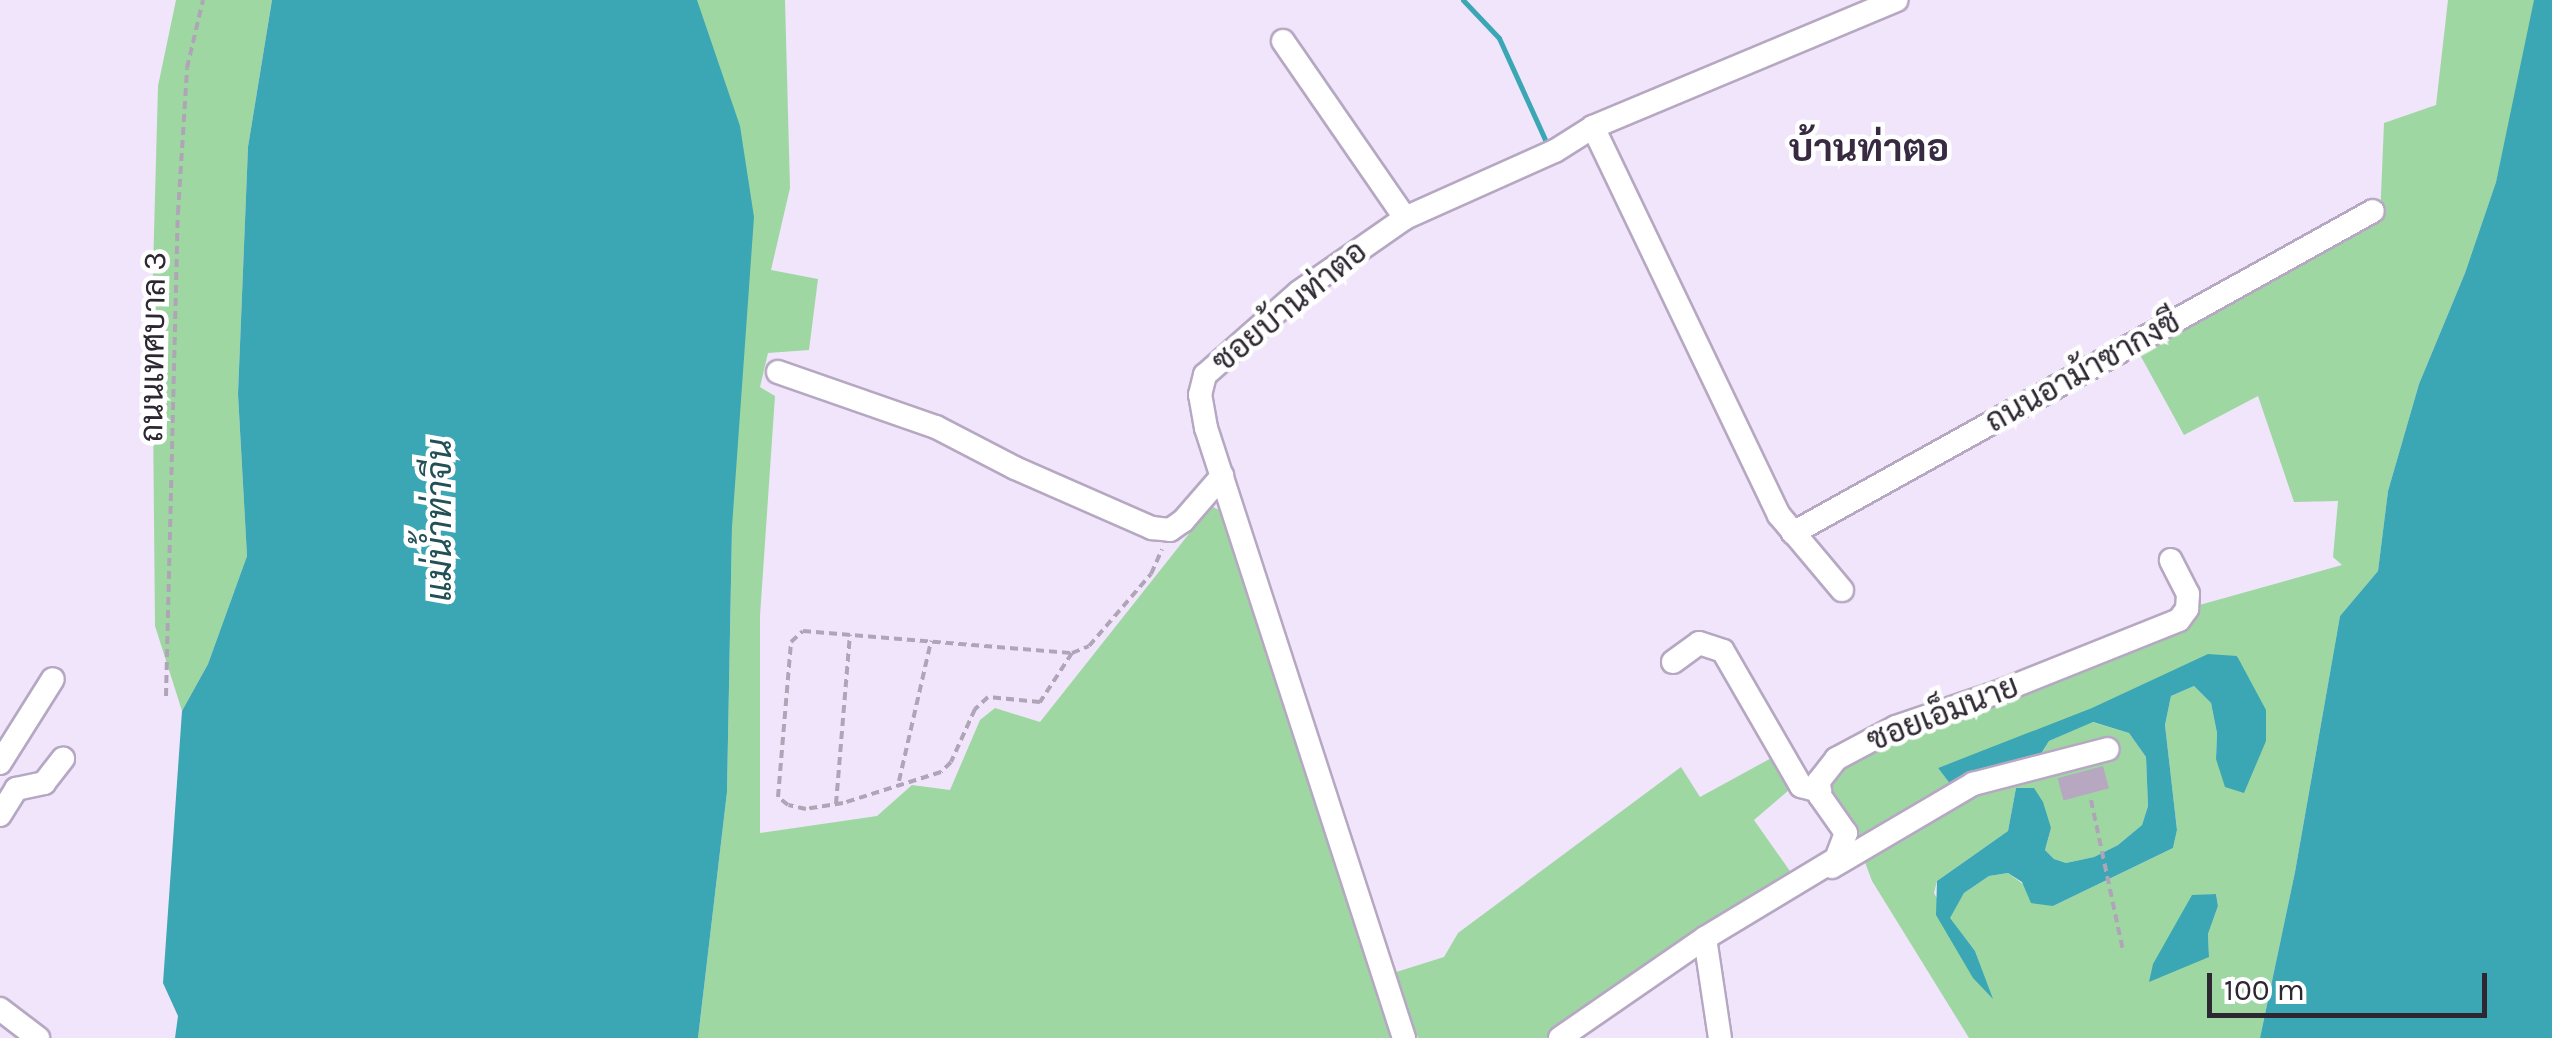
<!DOCTYPE html>
<html>
<head>
<meta charset="utf-8">
<style>
  body { margin:0 }
  #map { position:relative; width:2552px; height:1038px; overflow:hidden; background:#f1e5fb; font-family:Karla,Sarabun,sans-serif }
  div>[style] { position:absolute }
  .green>* { inset:0; background:#9fd7a3 }
  .water>* { inset:0; background:#3ba6b4 }
  .stream>* { height:5px; margin:-2.5px; padding:0 2.5px; transform-origin:2.5px; border-radius:2.5px; background:#3ba6b4 }
  .building>* { inset:0; background:#b7a7c1; transform-origin:0 0 }
  .path>* { height:4px; margin-top:-2px; transform-origin:0; background:repeating-linear-gradient(90deg,#afa5b7 0 8px,transparent 0 13px) }
  .roads { filter:drop-shadow(2px 0 #b6a8c2) drop-shadow(-2px 0 #b6a8c2) drop-shadow(0 2px #b6a8c2) drop-shadow(0 -2px #b6a8c2) }
  .minor>* { height:22px; margin:-11px; padding:0 11px; transform-origin:11px; border-radius:11px; background:#fff }
  span { translate:-50% -50%; white-space:nowrap; text-align:center; line-height:1.15; -webkit-text-stroke:9px #fff; paint-order:stroke }
  .street-label { font-size:32px; color:#2d2731 }
  .water-label { font-size:35px; color:#225056; font-style:italic }
  .quarter-label { font-size:38px; color:#382b41; font-weight:700 }
  .scale { position:absolute; left:2207px; top:973px; width:280px; height:45px; box-sizing:border-box; border:5px solid #2d2731; border-top:0; padding-left:12px; font-size:30px; line-height:35px; white-space:nowrap; color:#2d2731; -webkit-text-stroke:8px #fff; paint-order:stroke }
</style>
</head>
<body>
<div id="map">
  <div class="green">
    <div style="clip-path:polygon(176px 0,272px 0,248px 147px,238px 394px,247px 556px,208px 664px,182px 711px,155px 626px,152px 306px,158px 86px)"></div>
    <div style="clip-path:polygon(697px 0,785px 0,790px 188px,771px 270px,818px 279px,809px 350px,768px 353px,760px 387px,775px 396px,760px 616px,760px 833px,877px 816px,912px 785px,950px 790px,980px 720px,995px 708px,1040px 722px,1211px 506px,1225px 513px,1396px 1038px,698px 1038px,727px 792px,732px 527px)"></div>
    <div style="clip-path:polygon(evenodd,2448px 0,2534px 0,2533px 16px,2496px 182px,2465px 273px,2419px 384px,2388px 491px,2378px 571px,2340px 616px,2295px 872px,2260px 1038px,1969px 1038px,1872px 881px,1849px 820px,1809px 780px,1918px 706px,2053px 662px,2160px 616px,2342px 565px,2333px 557px,2338px 501px,2294px 502px,2258px 396px,2184px 435px,2139px 353px,2380px 219px,2384px 123px,2436px 105px,2448px 0,2238px 656px,2216px 759px,2217px 733px,2211px 703px,2194px 686px,2171px 696px,2165px 725px,2177px 830px,2173px 848px,2053px 906px,2008px 873px,1989px 876px,1964px 893px,1949px 918px,1975px 951px,1991px 996px,1934px 893px,1937px 881px,2008px 831px,2016px 788px,2051px 828px,2045px 850px,2054px 859px,2066px 863px,2094px 857px,2118px 845px,2142px 825px,2148px 806px,2146px 757px,2129px 733px,2092px 722px,2049px 741px,2037px 760px,1991px 767px,1951px 785px,1938px 768px,2238px 656px,2448px 0,2216px 894px,2218px 906px,2208px 934px,2209px 956px,2182px 966px,2180px 918px,2192px 896px,2216px 894px)"></div>
    <div style="clip-path:polygon(1775px 756px,1789px 790px,1754px 820px,1792px 874px,1546px 1038px,1418px 1038px,1393px 973px,1444px 957px,1458px 933px,1681px 767px,1700px 797px)"></div>
  </div>
  <div class="water">
    <div style="clip-path:polygon(272px 0,697px 0,740px 126px,754px 217px,732px 527px,727px 792px,698px 1038px,175px 1038px,178px 1016px,163px 983px,182px 711px,208px 664px,247px 556px,238px 394px,248px 147px)"></div>
    <div style="clip-path:polygon(2534px 0,2552px 0,2552px 1038px,2260px 1038px,2295px 872px,2340px 616px,2378px 571px,2388px 491px,2419px 384px,2465px 273px,2496px 182px)"></div>
    <div style="clip-path:polygon(2208px 654px,2237px 656px,2266px 710px,2266px 741px,2244px 793px,2225px 787px,2216px 759px,2217px 733px,2211px 703px,2194px 686px,2171px 696px,2165px 725px,2177px 830px,2173px 848px,2053px 906px,2031px 903px,2022px 882px,2008px 873px,1989px 876px,1964px 893px,1950px 918px,1975px 951px,1993px 999px,1973px 978px,1936px 915px,1937px 881px,2008px 831px,2016px 788px,2034px 788px,2043px 802px,2051px 828px,2045px 850px,2054px 859px,2066px 863px,2094px 857px,2118px 845px,2142px 825px,2148px 806px,2146px 757px,2129px 733px,2093px 722px,2049px 741px,2037px 760px,2008px 773px,1990px 767px,1951px 785px,1938px 768px,2092px 708px)"></div>
    <div style="clip-path:polygon(2216px 894px,2218px 906px,2208px 934px,2209px 957px,2149px 982px,2153px 964px,2192px 895px)"></div>
  </div>
  <div class="stream">
    <div style="left:1463px;top:0;width:52px;rotate:46.5deg"></div>
    <div style="left:1499px;top:38px;width:119px;rotate:65.6deg"></div>
  </div>
  <div class="building">
    <div style="left:2103px;top:766px;width:23px;height:47px;rotate:75deg"></div>
  </div>
  <div class="path">
    <div style="left:1072px;top:653px;width:59px;rotate:123.1deg"></div>
    <div style="left:1040px;top:702px;width:52px;rotate:-174.5deg"></div>
    <div style="left:988px;top:697px;width:18px;rotate:137deg"></div>
    <div style="left:975px;top:709px;width:58px;rotate:114.4deg"></div>
    <div style="left:951px;top:762px;width:14px;rotate:135deg"></div>
    <div style="left:941px;top:772px;width:103px;rotate:162.4deg"></div>
    <div style="left:843px;top:803px;width:37px;rotate:171deg"></div>
    <div style="left:806px;top:809px;width:18px;rotate:-167deg"></div>
    <div style="left:788px;top:805px;width:13px;rotate:-141deg"></div>
    <div style="left:778px;top:797px;width:156px;rotate:-85.2deg"></div>
    <div style="left:791px;top:642px;width:16px;rotate:-43deg"></div>
    <div style="left:803px;top:631px;width:270px;rotate:4.7deg"></div>
    <div style="left:1072px;top:653px;width:18px;rotate:-22deg"></div>
    <div style="left:1089px;top:646px;width:95px;rotate:-49.3deg"></div>
    <div style="left:1151px;top:574px;width:27px;rotate:-66deg"></div>
    <div style="left:166px;top:696px;width:483px;rotate:-88.6deg"></div>
    <div style="left:178px;top:213px;width:145px;rotate:-86.4deg"></div>
    <div style="left:187px;top:68px;width:70px;rotate:-76.8deg"></div>
    <div style="left:899px;top:781px;width:144px;rotate:-77.1deg"></div>
    <div style="left:2091px;top:800px;width:153px;rotate:78deg"></div>
    <div style="left:836px;top:804px;width:170px;rotate:-85.3deg"></div>
  </div>
  <div class="roads">
    <div class="minor">
      <div style="left:1283px;top:41px;width:215px;rotate:55.4deg"></div>
      <div style="left:1593px;top:127px;width:430px;rotate:64.4deg"></div>
      <div style="left:1779px;top:515px;width:98px;rotate:50deg"></div>
      <div style="left:778px;top:372px;width:167px;rotate:19.2deg"></div>
      <div style="left:936px;top:427px;width:89px;rotate:27.4deg"></div>
      <div style="left:1015px;top:468px;width:150px;rotate:23.7deg"></div>
      <div style="left:1152px;top:528px;width:18px;rotate:6deg"></div>
      <div style="left:1170px;top:530px;width:16px;rotate:-35deg"></div>
      <div style="left:1183px;top:521px;width:60px;rotate:-49.1deg"></div>
      <div style="left:1793px;top:533px;width:663px;rotate:-29.04deg"></div>
      <div style="left:1673px;top:662px;width:32px;rotate:-36deg"></div>
      <div style="left:1699px;top:643px;width:25px;rotate:18deg"></div>
      <div style="left:1723px;top:651px;width:156px;rotate:60deg"></div>
      <div style="left:1801px;top:786px;width:20px;rotate:15deg"></div>
      <div style="left:0;top:763px;width:99px;rotate:-57.8deg"></div>
      <div style="left:0;top:815px;width:31px;rotate:-58deg"></div>
      <div style="left:16px;top:789px;width:29px;rotate:-12deg"></div>
      <div style="left:44px;top:783px;width:31px;rotate:-52deg"></div>
      <div style="left:1832px;top:867px;width:164px;rotate:-30.5deg"></div>
      <div style="left:1973px;top:784px;width:139px;rotate:-14.5deg"></div>
      <div style="left:1705px;top:938px;width:101px;rotate:81.5deg"></div>
      <div style="left:0;top:1009px;width:48px;rotate:37.3deg"></div>
      <div style="left:1404px;top:1038px;width:641px;rotate:-107.98deg"></div>
      <div style="left:1206px;top:428px;width:34px;rotate:-100deg"></div>
      <div style="left:1200px;top:395px;width:21px;rotate:-76deg"></div>
      <div style="left:1205px;top:375px;width:125px;rotate:-41.4deg"></div>
      <div style="left:1299px;top:292px;width:129px;rotate:-34.9deg"></div>
      <div style="left:1405px;top:218px;width:164px;rotate:-24.1deg"></div>
      <div style="left:1555px;top:151px;width:45px;rotate:-32.3deg"></div>
      <div style="left:1593px;top:127px;width:329px;rotate:-22.7deg"></div>
      <div style="left:1560px;top:1038px;width:176px;rotate:-34.6deg"></div>
      <div style="left:1705px;top:938px;width:153px;rotate:-31.1deg"></div>
      <div style="left:1836px;top:859px;width:28px;rotate:-69deg"></div>
      <div style="left:1846px;top:833px;width:45px;rotate:-125.1deg"></div>
      <div style="left:1820px;top:796px;width:15px;rotate:-94deg"></div>
      <div style="left:1819px;top:781px;width:28px;rotate:-52deg"></div>
      <div style="left:1836px;top:759px;width:68px;rotate:-28.1deg"></div>
      <div style="left:1896px;top:727px;width:109px;rotate:-18.8deg"></div>
      <div style="left:1999px;top:692px;width:194px;rotate:-21.8deg"></div>
      <div style="left:2179px;top:620px;width:14px;rotate:-54deg"></div>
      <div style="left:2187px;top:609px;width:15px;rotate:-86deg"></div>
      <div style="left:2188px;top:594px;width:38px;rotate:-117deg"></div>
    </div>
  </div>
  <div class="street-label">
    <span style="left:1290px;top:307px;rotate:-39deg">ซอยบ้านท่าตอ</span>
    <span style="left:154px;top:347px;rotate:-89deg">ถนนเทศบาล 3</span>
    <span style="left:2083px;top:372px;rotate:-29deg">ถนนอาม้าซากงซี</span>
    <span style="left:1943px;top:714px;rotate:-21deg">ซอยเอ็มนาย</span>
  </div>
  <div class="water-label">
    <span style="left:440px;top:520px;rotate:-90deg">แม่น้ำท่าจีน</span>
  </div>
  <div class="quarter-label">
    <span style="left:1869px;top:149px">บ้านท่าตอ</span>
  </div>
  <div class="scale">100 m</div>
</div>
</body>
</html>
